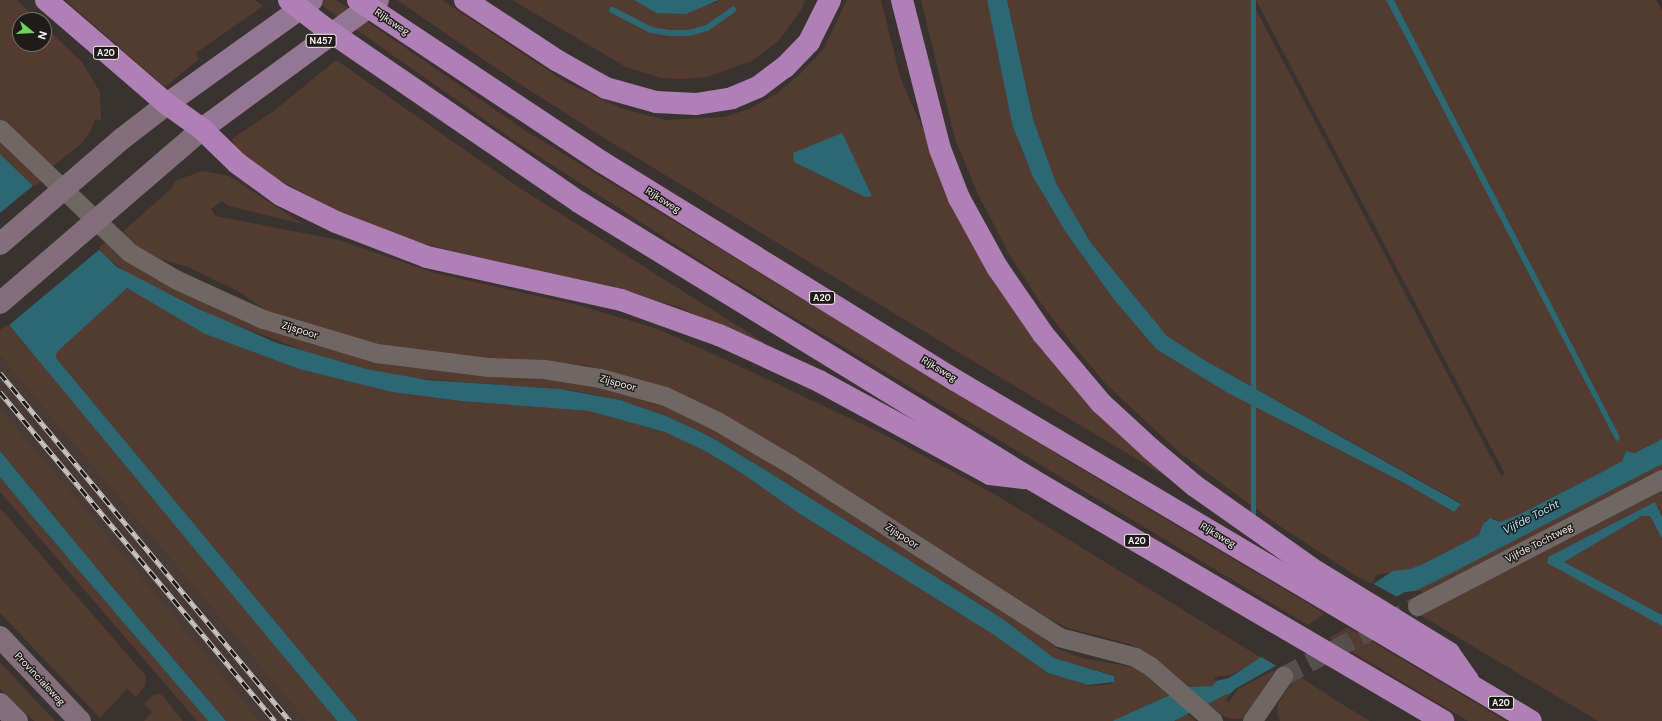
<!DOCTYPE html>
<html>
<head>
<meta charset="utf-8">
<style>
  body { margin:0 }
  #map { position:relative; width:1662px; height:721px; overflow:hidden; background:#39322f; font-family:"DM Sans",sans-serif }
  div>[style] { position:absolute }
  .built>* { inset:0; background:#483a34 }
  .green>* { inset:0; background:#543b30 }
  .water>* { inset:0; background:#2c6774; transform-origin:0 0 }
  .pier>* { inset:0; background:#39322f }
  .stream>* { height:6px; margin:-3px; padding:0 3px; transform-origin:3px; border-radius:3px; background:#2c6774 }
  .street-tunnel>* { height:19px; margin-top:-9.5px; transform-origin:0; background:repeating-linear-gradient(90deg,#554e4c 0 19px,transparent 0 29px) }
  .street>* { height:19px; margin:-9.5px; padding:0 9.5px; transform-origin:9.5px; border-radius:9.5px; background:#706764 }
  .secondary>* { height:22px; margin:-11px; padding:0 11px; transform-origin:11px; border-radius:11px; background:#836e7c }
  .primary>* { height:22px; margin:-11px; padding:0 11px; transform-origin:11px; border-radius:11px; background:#957695 }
  .highway>* { height:22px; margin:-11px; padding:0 11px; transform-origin:11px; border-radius:11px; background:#ae80b5 }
  .rail>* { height:4.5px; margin-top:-2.25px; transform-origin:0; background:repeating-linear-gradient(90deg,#1e1b19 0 9px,#cac4c2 0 18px); box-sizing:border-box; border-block:1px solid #cac4c2 }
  span { translate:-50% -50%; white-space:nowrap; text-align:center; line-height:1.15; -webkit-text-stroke:3px #1e1b19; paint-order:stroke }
  .shield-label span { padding:1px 3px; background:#1e1b19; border:1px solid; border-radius:3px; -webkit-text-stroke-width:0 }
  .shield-label { font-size:9px; color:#f4efed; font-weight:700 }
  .street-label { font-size:10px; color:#f4efed }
  .water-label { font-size:11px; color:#a2ebfc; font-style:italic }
  .north { position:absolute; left:12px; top:12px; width:40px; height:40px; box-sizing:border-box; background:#1e1b19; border:1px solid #74706e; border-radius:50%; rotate:108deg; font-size:11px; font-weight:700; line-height:16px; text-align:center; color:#f4efed }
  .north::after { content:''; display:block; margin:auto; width:14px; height:18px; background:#74d25c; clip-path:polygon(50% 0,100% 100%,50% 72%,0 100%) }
</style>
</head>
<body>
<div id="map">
  <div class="built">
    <div style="clip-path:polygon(0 356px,306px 721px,260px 721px,0 409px)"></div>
  </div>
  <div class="green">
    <div style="clip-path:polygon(0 0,17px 0,38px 20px,20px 20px,20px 44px,44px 44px,44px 26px,82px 62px,100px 92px,101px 120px,95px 119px,90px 132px,81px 144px,52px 167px,0 119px)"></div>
    <div style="clip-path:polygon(65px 0,255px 0,263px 6px,196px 53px,199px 59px,165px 87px)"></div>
    <div style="clip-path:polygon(314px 0,336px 0,526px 131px,1083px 470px,1506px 721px,1468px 721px,710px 267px,518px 143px)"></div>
    <div style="clip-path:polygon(397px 0,442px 0,564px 81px,620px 108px,666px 120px,724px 117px,749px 109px,776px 94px,799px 75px,823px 50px,847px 0,881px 0,901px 80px,972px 239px,1167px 474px,1165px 476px,978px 364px,609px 141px,509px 77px)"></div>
    <div style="clip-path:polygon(512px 0,634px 0,656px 13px,716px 3px,719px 0,805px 0,801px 10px,778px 41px,752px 61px,707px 77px,682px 79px,661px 78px,626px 67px)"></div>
    <div style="clip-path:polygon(921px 0,987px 0,1012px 124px,1033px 177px,1065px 231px,1112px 297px,1156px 349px,1226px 392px,1406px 484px,1453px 512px,1461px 503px,1206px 361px,1167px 336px,1091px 243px,1056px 183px,1033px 119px,1007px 0,1251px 0,1501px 476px,1505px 474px,1256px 0,1386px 0,1616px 441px,1620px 437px,1394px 0,1656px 0,1662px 11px,1662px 439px,1635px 453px,1626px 451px,1622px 461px,1602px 472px,1520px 514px,1500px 522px,1493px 518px,1486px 520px,1479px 535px,1423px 564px,1410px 569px,1376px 575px,1372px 584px,1358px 577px,1281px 527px,1180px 453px,1106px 384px,1073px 345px,1040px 302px,1009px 254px,978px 194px,955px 139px)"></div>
    <div style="clip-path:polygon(336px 60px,512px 183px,782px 354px,681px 308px,613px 287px,444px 249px,376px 229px,334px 210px,251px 164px,235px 147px,232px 139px,275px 110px)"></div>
    <div style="clip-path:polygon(0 143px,41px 181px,34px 188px,0 154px)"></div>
    <div style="clip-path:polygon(202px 171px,229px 176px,303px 224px,229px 206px,222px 201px,211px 209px,216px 216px,339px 240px,434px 273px,578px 305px,658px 329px,737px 365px,883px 434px,996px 495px,1263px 659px,1230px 675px,1213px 677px,1216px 681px,1212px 686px,1188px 687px,1141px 650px,1130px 644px,1068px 628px,1051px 620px,889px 517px,673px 391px,642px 380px,585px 365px,436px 355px,369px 345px,271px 314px,238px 291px,188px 267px,156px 258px,135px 248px,120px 234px,172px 188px,175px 181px)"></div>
    <div style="clip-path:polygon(106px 242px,249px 321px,314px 345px,385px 363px,545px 377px,628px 392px,703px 422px,1004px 609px,1058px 649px,1082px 658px,1138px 668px,1170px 697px,1112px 721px,358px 721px,56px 358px,57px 352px,125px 289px,130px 288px,205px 334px,299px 369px,392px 392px,461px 401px,589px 411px,665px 432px,707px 452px,740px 472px,800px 514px,991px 633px,1048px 673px,1090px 686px,1111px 684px,1116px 680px,1114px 675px,1109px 674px,1054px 658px,1003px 619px,767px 471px,709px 436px,666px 416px,620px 400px,570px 390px,412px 378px,366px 369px,310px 353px,223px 320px,127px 273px,97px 249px)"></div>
    <div style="clip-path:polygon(8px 324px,84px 414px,337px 721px,306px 721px,0 356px,0 330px)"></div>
    <div style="clip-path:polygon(0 409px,56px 474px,260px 721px,226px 721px,114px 589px,0 451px)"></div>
    <div style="clip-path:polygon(1662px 464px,1662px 476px,1428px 595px,1406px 597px,1422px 594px,1422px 591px,1415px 591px)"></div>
    <div style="clip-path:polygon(0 477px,33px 517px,208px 721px,197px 721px,0 492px)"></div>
    <div style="clip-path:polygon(1662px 485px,1662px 517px,1655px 503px,1548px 557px,1547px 562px,1662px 626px,1662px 721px,1598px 721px,1417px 613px)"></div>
    <div style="clip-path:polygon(0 508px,146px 676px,145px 686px,136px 697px,127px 689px,100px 718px,0 613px)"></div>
    <div style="clip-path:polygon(1642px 516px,1650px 516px,1662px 539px,1662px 615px,1564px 562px)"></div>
    <div style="clip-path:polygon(0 662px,55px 721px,34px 721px,0 689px)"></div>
    <div style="clip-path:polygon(1275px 670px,1247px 715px,1240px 719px,1227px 718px,1206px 705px,1227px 694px,1230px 694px,1226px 701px,1228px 703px,1238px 689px)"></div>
    <div style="clip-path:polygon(1297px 675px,1345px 706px,1370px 721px,1280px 721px,1277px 714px,1278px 703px)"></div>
    <div style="clip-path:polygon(159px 694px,162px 695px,183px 721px,144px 721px,152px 712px,144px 704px,153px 695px)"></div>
    <div style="clip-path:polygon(1188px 714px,1196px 721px,1174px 721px)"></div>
  </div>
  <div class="water">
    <div style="clip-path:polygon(634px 0,719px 0,686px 14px,656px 13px)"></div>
    <div style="clip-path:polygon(987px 0,1007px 0,1033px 119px,1056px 183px,1091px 243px,1167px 336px,1206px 361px,1461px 504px,1454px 512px,1406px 484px,1226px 392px,1156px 349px,1112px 297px,1065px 231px,1033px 177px,1012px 124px)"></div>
    <div style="left:1251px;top:0;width:5px;height:538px"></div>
    <div style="clip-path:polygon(1386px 0,1394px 0,1620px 437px,1619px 440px,1616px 441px)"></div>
    <div style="clip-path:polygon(842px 133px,872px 196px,865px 197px,794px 162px,793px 153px)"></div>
    <div style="clip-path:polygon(0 154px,117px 267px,199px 309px,277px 343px,366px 369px,427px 380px,560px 389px,620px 400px,666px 416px,709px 436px,767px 471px,1003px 619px,1054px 658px,1114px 676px,1115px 682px,1088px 685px,1048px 673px,991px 633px,800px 514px,740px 472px,707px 452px,665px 432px,589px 411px,461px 401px,392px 392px,299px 369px,205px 334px,127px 288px,57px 352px,56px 358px,358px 721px,337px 721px,0 314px)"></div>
    <div style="clip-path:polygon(1662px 439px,1662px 464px,1440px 579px,1415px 591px,1405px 592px,1235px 689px,1230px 694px,1227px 694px,1174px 721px,1112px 721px,1188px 687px,1212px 686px,1216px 681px,1229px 678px,1393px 571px,1410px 569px,1423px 564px,1479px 535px,1483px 524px,1490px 518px,1500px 522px,1520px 514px,1602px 472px,1622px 461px,1626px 451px,1635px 453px)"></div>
    <div style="clip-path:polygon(0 451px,114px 589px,226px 721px,208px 721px,33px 517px,0 477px)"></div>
    <div style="clip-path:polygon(1655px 502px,1662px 517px,1662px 539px,1650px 516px,1642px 516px,1564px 562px,1662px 615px,1662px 626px,1547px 563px,1548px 557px)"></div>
  </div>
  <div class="pier">
    <div style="clip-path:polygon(34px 185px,100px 249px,8px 326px,0 317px,0 213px)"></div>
    <div style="clip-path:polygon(1372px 583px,1399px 598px,1278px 667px,1260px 656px)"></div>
  </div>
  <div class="stream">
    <div style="left:612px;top:10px;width:44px;rotate:27.1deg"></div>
    <div style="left:651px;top:30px;width:19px;rotate:9deg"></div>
    <div style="left:670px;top:33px;width:19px"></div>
    <div style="left:689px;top:33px;width:19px;rotate:-16deg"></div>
    <div style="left:707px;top:28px;width:32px;rotate:-35deg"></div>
  </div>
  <div class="street-tunnel">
    <div style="left:1283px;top:676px;width:151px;rotate:-27.6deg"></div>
  </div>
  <div class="street">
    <div style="left:0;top:129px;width:178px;rotate:43.6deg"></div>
    <div style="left:129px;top:252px;width:56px;rotate:30.3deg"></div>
    <div style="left:177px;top:280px;width:94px;rotate:24.4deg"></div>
    <div style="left:263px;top:319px;width:118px;rotate:16.7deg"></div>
    <div style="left:376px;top:353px;width:114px;rotate:7.1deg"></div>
    <div style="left:489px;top:367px;width:55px;rotate:2.1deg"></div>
    <div style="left:544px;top:369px;width:57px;rotate:9.1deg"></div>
    <div style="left:600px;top:378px;width:67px;rotate:15.5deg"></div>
    <div style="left:665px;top:396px;width:58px;rotate:25.7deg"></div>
    <div style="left:717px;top:421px;width:85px;rotate:30.5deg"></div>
    <div style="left:790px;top:464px;width:320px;rotate:32.7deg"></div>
    <div style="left:1059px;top:637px;width:79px;rotate:14.7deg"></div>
    <div style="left:1135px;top:657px;width:17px;rotate:31deg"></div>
    <div style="left:1150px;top:666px;width:84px;rotate:41.1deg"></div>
    <div style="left:1417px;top:606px;width:276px;rotate:-27.4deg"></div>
    <div style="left:1252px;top:721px;width:55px;rotate:-55.4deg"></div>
  </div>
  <div class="secondary">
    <div style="left:0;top:244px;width:162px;rotate:-40.8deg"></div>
    <div style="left:123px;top:138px;width:56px;rotate:-37.7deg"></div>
    <div style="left:0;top:303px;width:267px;rotate:-40.7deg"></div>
    <div style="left:0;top:637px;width:116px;rotate:46.4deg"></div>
    <div style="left:0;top:704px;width:24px;rotate:45deg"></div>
  </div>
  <div class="primary">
    <div style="left:167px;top:104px;width:178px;rotate:-35.6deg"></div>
    <div style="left:202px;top:129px;width:218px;rotate:-36.2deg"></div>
  </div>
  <div class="highway">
    <div style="left:46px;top:0;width:160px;rotate:40.7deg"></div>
    <div style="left:167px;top:104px;width:43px;rotate:35.5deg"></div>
    <div style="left:202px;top:129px;width:49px;rotate:44.2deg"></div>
    <div style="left:237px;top:163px;width:54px;rotate:36deg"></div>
    <div style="left:281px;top:195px;width:61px;rotate:26.1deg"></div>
    <div style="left:336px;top:222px;width:97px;rotate:21deg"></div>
    <div style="left:427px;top:257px;width:199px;rotate:12.5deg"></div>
    <div style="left:621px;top:300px;width:104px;rotate:19.7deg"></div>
    <div style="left:719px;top:335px;width:110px;rotate:24.7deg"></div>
    <div style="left:819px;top:381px;width:195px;rotate:28.5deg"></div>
    <div style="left:990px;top:474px;width:34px;rotate:7deg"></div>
    <div style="left:289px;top:0;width:42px;rotate:38.2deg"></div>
    <div style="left:322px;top:26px;width:311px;rotate:34.4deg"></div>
    <div style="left:579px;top:202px;width:530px;rotate:31.5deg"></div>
    <div style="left:1031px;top:479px;width:478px;rotate:30.4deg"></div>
    <div style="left:358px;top:0;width:293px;rotate:33.6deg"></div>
    <div style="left:602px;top:162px;width:415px;rotate:31.7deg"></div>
    <div style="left:955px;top:380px;width:669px;rotate:30.63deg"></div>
    <div style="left:465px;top:0;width:111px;rotate:33.3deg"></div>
    <div style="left:558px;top:61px;width:55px;rotate:29.4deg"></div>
    <div style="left:606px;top:88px;width:52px;rotate:15.6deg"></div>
    <div style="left:656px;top:102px;width:40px;rotate:2.9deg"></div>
    <div style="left:696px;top:104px;width:36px;rotate:-9deg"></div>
    <div style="left:732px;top:98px;width:28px;rotate:-23deg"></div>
    <div style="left:758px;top:87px;width:34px;rotate:-37deg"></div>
    <div style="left:785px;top:67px;width:35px;rotate:-46deg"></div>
    <div style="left:809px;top:42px;width:47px;rotate:-63.4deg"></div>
    <div style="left:902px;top:0;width:154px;rotate:75.7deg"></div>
    <div style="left:940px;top:149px;width:53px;rotate:68.8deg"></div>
    <div style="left:959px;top:198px;width:79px;rotate:61.2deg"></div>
    <div style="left:997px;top:267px;width:81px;rotate:55.5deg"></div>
    <div style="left:1043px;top:334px;width:90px;rotate:50deg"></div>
    <div style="left:1101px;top:403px;width:68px;rotate:42.6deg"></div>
    <div style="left:1151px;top:449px;width:57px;rotate:40.1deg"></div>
    <div style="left:1195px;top:486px;width:149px;rotate:35.2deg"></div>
    <div style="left:1317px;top:572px;width:155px;rotate:31.5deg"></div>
    <div style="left:1449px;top:653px;width:33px;rotate:55deg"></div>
  </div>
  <div class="rail">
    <div style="left:0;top:373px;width:453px;rotate:50.2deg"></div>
    <div style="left:0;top:392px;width:429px;rotate:50.1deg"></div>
  </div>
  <div class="shield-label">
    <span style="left:321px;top:41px">N457</span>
    <span style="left:106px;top:53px">A20</span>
    <span style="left:822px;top:298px">A20</span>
    <span style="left:1137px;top:541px">A20</span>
    <span style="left:1501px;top:703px">A20</span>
  </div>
  <div class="street-label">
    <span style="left:392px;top:22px;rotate:34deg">Rijksweg</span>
    <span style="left:663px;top:200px;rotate:32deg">Rijksweg</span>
    <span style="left:300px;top:330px;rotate:17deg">Zijspoor</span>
    <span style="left:939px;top:369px;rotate:31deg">Rijksweg</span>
    <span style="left:618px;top:383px;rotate:15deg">Zijspoor</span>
    <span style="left:1218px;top:535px;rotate:31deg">Rijksweg</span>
    <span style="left:902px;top:536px;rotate:33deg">Zijspoor</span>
    <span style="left:1539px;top:543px;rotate:-27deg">Vijfde Tochtweg</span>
    <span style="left:40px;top:679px;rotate:47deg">Provincialeweg</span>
  </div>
  <div class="water-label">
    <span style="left:1531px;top:517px;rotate:-27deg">Vijfde Tocht</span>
  </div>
  <div class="north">N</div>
</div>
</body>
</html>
